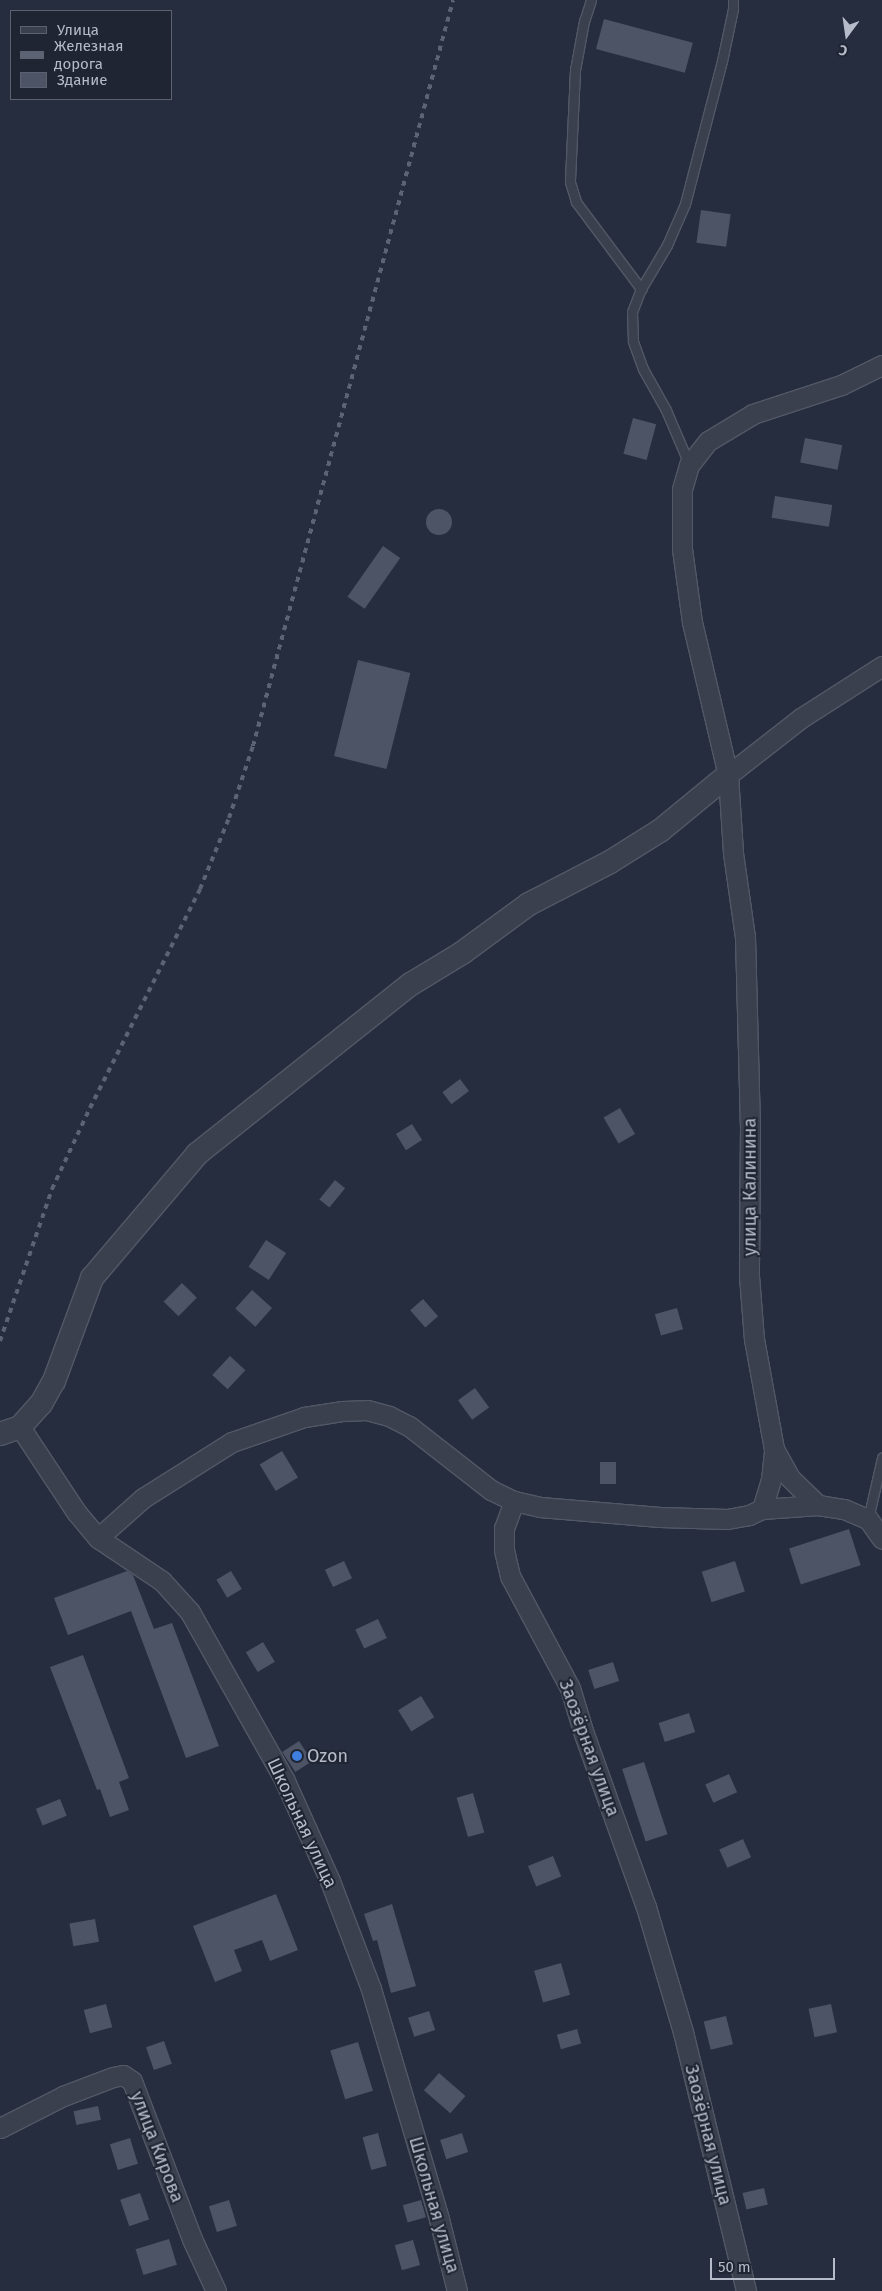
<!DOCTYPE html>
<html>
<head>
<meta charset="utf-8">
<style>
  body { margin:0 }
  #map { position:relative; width:882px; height:2291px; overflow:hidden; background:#262d3e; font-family:"Fira Sans",sans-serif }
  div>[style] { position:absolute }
  .building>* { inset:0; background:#4c5466; transform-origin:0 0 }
  .round { border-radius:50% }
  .roads { filter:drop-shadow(1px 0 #525866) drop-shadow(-1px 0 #525866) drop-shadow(0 1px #525866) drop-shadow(0 -1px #525866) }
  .service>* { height:9px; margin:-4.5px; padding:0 4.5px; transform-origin:4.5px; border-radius:4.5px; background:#3a404e }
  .minor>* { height:19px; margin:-9.5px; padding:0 9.5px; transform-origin:9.5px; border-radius:9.5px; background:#3a404e }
  .tertiary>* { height:22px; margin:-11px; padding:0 11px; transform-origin:11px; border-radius:11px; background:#3a404e }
  .rail>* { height:4px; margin-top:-2px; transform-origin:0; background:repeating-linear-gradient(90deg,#5c6375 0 5px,transparent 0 10px) }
  .dots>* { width:14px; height:14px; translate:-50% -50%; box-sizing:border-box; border:2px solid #1f2533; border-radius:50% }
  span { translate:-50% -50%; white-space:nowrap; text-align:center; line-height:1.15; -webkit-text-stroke:4px #1f2533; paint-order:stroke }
  .street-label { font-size:18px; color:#b6bbc9 }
  .poi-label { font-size:18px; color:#b6bbc9 }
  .left { translate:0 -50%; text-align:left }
  .legend { position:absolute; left:10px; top:10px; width:162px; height:90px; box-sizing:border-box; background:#1f2533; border:1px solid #5b616f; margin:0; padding:6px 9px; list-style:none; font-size:15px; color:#b6bbc9 }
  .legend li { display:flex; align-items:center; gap:10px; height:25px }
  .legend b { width:25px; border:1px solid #5b616f }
  .north { position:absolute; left:822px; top:10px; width:50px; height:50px; -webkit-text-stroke:4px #1f2533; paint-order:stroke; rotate:194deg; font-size:14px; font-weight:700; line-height:20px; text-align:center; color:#b6bbc9 }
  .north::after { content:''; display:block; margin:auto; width:18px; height:22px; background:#b6bbc9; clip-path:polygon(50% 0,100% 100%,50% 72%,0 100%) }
  .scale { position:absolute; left:710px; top:2258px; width:125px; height:22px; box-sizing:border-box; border:2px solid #b6bbc9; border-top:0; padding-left:6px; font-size:15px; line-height:18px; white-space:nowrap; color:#b6bbc9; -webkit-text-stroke:4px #1f2533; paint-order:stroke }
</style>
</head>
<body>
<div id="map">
  <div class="building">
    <div style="left:604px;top:19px;width:92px;height:31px;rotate:15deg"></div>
    <div style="left:701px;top:210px;width:30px;height:33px;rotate:8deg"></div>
    <div style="left:633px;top:418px;width:24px;height:37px;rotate:15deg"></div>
    <div style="left:805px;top:438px;width:38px;height:25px;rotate:11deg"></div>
    <div style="left:775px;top:496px;width:58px;height:22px;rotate:9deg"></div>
    <div class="round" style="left:426px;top:509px;width:26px;height:26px"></div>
    <div style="left:383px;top:546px;width:21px;height:62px;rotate:35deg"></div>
    <div style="left:358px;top:660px;width:54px;height:99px;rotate:14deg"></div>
    <div style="left:460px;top:1079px;width:15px;height:22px;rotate:53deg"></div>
    <div style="left:620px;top:1108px;width:30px;height:19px;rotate:60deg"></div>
    <div style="left:412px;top:1124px;width:19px;height:19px;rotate:58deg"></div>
    <div style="left:335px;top:1180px;width:13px;height:25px;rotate:39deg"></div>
    <div style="left:266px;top:1240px;width:24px;height:32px;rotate:33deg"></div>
    <div style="left:182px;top:1283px;width:21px;height:26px;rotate:45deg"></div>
    <div style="left:252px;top:1290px;width:27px;height:25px;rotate:42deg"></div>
    <div style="left:423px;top:1299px;width:23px;height:17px;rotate:49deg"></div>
    <div style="left:677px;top:1308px;width:22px;height:23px;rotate:74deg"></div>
    <div style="left:230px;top:1356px;width:21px;height:26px;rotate:43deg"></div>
    <div style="left:475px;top:1388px;width:24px;height:21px;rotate:54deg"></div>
    <div style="left:282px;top:1451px;width:31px;height:26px;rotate:59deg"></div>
    <div style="left:600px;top:1462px;width:16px;height:22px"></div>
    <div style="left:849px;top:1529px;width:38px;height:63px;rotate:72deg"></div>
    <div style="left:344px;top:1561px;width:19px;height:21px;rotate:65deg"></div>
    <div style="left:735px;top:1561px;width:32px;height:35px;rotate:72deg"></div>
    <div style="clip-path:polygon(127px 1571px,133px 1575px,154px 1629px,172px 1623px,219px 1746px,186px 1758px,131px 1611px,68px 1635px,54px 1598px)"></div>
    <div style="left:231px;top:1571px;width:21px;height:17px;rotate:59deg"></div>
    <div style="left:378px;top:1619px;width:21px;height:25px;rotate:65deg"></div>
    <div style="left:263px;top:1642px;width:23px;height:20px;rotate:59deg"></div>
    <div style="clip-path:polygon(83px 1655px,129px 1778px,119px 1782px,129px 1810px,110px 1817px,100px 1789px,97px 1790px,50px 1667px)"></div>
    <div style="left:613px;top:1662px;width:20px;height:26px;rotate:72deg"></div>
    <div style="left:421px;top:1696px;width:25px;height:27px;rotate:58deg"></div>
    <div style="left:689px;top:1713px;width:20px;height:32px;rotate:72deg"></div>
    <div style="left:299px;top:1741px;width:24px;height:20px;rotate:57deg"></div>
    <div style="left:644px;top:1762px;width:76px;height:23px;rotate:72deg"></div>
    <div style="left:729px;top:1774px;width:20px;height:26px;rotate:66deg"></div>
    <div style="left:473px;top:1793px;width:41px;height:17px;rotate:74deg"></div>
    <div style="left:60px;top:1799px;width:18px;height:26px;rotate:68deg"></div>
    <div style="left:743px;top:1839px;width:20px;height:26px;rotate:66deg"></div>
    <div style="left:553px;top:1856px;width:22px;height:27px;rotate:68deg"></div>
    <div style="clip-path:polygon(276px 1894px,298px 1950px,270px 1961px,262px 1940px,234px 1950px,242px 1971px,215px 1982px,193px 1926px)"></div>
    <div style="clip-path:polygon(392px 1904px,416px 1986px,391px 1993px,377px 1940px,373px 1941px,364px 1914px)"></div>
    <div style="left:95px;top:1919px;width:23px;height:26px;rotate:80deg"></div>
    <div style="left:561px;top:1963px;width:33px;height:28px;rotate:74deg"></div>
    <div style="left:106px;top:2004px;width:24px;height:23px;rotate:75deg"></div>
    <div style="left:831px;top:2004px;width:29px;height:23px;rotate:78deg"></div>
    <div style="left:429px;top:2011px;width:20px;height:22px;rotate:72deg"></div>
    <div style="left:726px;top:2016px;width:29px;height:23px;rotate:76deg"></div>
    <div style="left:577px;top:2029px;width:15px;height:21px;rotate:74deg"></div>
    <div style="left:164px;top:2041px;width:24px;height:19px;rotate:71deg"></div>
    <div style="left:358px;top:2042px;width:51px;height:29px;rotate:73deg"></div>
    <div style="left:439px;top:2073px;width:35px;height:23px;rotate:41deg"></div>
    <div style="left:98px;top:2106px;width:14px;height:25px;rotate:78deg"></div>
    <div style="left:378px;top:2133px;width:34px;height:16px;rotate:75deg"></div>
    <div style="left:462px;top:2133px;width:20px;height:23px;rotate:72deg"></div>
    <div style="left:130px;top:2138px;width:27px;height:21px;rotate:73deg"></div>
    <div style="left:764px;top:2188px;width:17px;height:22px;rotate:77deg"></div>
    <div style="left:140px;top:2193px;width:28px;height:21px;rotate:71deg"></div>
    <div style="left:229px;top:2200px;width:27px;height:21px;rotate:73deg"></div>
    <div style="left:421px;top:2200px;width:18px;height:19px;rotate:74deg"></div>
    <div style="left:169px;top:2239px;width:27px;height:35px;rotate:73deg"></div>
    <div style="left:413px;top:2240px;width:26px;height:19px;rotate:74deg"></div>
  </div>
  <div class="roads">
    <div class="service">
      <div style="left:591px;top:0;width:22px;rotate:108deg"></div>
      <div style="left:584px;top:21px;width:50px;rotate:100.4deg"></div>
      <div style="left:575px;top:70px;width:112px;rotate:92.6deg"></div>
      <div style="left:570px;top:182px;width:21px;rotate:73deg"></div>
      <div style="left:576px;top:202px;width:109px;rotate:53.2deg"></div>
      <div style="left:689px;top:464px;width:59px;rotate:-113.1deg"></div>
      <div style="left:666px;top:410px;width:47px;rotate:-119.3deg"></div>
      <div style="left:643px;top:369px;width:30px;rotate:-110deg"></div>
      <div style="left:633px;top:341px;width:29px;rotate:-92deg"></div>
      <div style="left:632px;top:312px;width:25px;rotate:-69deg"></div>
      <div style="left:641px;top:289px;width:51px;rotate:-59.4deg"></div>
      <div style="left:667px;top:245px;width:45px;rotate:-66.3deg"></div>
      <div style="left:685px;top:204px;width:148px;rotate:-75.5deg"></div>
      <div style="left:722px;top:61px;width:53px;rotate:-78.1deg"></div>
      <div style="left:733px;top:9px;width:9px;rotate:-90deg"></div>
      <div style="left:868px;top:1519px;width:63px;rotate:-77.1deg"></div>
    </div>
    <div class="minor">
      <div style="left:882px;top:365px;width:46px;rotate:154deg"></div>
      <div style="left:841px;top:385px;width:93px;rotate:161.8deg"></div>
      <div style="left:753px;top:414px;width:52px;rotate:149deg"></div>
      <div style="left:708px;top:441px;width:31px;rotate:128deg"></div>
      <div style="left:689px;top:465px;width:26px;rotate:106deg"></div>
      <div style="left:682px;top:490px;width:59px;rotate:90deg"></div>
      <div style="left:682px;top:549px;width:74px;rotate:82.2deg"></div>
      <div style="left:692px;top:622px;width:157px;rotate:76.8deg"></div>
      <div style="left:728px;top:775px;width:78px;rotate:86.3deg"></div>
      <div style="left:733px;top:853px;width:85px;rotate:81.9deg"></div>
      <div style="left:745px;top:937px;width:190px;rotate:88.5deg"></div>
      <div style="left:750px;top:1127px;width:149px;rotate:90.4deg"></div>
      <div style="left:749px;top:1276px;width:63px;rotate:85.5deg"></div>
      <div style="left:754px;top:1339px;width:112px;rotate:79.7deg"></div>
      <div style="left:774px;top:1449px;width:33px;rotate:61deg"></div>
      <div style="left:790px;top:1478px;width:39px;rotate:44deg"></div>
      <div style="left:818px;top:1505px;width:26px;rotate:9deg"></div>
      <div style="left:844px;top:1509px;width:26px;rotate:23deg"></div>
      <div style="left:868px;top:1519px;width:24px;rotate:55deg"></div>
      <div style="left:728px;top:775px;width:93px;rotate:-38deg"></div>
      <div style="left:801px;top:718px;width:96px;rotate:-32.7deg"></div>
      <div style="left:20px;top:1427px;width:103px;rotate:56.5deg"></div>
      <div style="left:77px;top:1513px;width:33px;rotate:50deg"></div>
      <div style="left:98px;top:1538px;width:77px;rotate:33.9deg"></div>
      <div style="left:162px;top:1581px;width:42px;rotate:47.9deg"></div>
      <div style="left:190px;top:1612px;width:192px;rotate:60.6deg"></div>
      <div style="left:284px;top:1779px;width:112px;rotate:65.7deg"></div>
      <div style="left:330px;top:1881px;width:116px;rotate:69.2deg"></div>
      <div style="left:371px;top:1989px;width:240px;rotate:73.5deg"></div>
      <div style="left:439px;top:2219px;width:74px;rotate:76deg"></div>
      <div style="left:514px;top:1501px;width:27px;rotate:13deg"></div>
      <div style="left:540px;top:1507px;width:120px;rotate:4.8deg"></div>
      <div style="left:660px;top:1517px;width:67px;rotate:1.7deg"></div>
      <div style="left:727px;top:1519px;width:22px;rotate:-10deg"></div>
      <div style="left:749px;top:1515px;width:14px;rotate:-25deg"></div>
      <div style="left:762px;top:1509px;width:30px;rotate:-73deg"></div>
      <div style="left:771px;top:1480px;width:31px;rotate:-84deg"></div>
      <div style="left:762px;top:1509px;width:56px;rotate:-4.1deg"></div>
      <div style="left:98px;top:1538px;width:60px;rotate:-41.6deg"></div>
      <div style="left:143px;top:1498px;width:105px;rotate:-32.2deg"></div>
      <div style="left:232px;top:1442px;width:76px;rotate:-19.1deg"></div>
      <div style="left:304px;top:1417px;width:38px;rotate:-9deg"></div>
      <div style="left:342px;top:1411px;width:25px;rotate:-2deg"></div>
      <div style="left:367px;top:1410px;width:23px;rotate:15deg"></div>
      <div style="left:389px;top:1416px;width:22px;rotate:27deg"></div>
      <div style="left:409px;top:1426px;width:104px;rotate:38deg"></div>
      <div style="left:491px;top:1490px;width:25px;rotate:26deg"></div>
      <div style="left:514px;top:1501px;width:29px;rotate:110deg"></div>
      <div style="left:504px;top:1528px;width:22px;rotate:90deg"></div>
      <div style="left:504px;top:1550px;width:27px;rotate:77deg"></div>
      <div style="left:510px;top:1576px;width:127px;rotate:61.8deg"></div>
      <div style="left:570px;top:1688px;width:48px;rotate:73.1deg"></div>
      <div style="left:584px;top:1734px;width:184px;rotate:70.3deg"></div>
      <div style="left:646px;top:1907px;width:130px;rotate:73.5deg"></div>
      <div style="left:683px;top:2032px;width:267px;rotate:76.3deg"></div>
      <div style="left:0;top:2128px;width:71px;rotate:-26.9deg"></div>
      <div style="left:63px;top:2096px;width:53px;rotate:-20.8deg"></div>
      <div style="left:113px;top:2077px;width:10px;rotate:-11deg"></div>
      <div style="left:123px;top:2075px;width:11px;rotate:34deg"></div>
      <div style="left:132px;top:2081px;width:169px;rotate:69.2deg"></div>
      <div style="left:192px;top:2239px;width:57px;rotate:65.2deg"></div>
    </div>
    <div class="tertiary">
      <div style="left:0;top:1434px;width:21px;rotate:-19deg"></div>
      <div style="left:20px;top:1427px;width:31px;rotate:-48deg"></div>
      <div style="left:41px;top:1404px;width:26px;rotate:-61deg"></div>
      <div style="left:54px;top:1381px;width:110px;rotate:-69.7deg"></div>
      <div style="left:92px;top:1278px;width:162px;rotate:-49.7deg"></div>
      <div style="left:197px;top:1154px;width:273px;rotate:-38.5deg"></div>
      <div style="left:411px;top:984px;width:60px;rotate:-31.3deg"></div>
      <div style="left:462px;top:953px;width:83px;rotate:-36.2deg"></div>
      <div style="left:529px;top:904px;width:91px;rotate:-27.4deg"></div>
      <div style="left:610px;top:862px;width:60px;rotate:-32.1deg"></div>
      <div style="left:661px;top:830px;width:87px;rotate:-39.4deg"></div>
    </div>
  </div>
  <div class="rail">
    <div style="left:0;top:1341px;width:161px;rotate:-71.1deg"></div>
    <div style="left:52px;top:1189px;width:89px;rotate:-64.9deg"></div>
    <div style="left:90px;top:1108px;width:245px;rotate:-63.3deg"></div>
    <div style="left:200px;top:889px;width:77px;rotate:-67.8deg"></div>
    <div style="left:229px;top:818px;width:76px;rotate:-71.6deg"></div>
    <div style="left:253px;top:746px;width:772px;rotate:-74.99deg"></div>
  </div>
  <div class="dots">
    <div style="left:297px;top:1756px;background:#3f7fe0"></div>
  </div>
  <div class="street-label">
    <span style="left:750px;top:1187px;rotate:-90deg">улица Калинина</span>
    <span style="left:589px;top:1748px;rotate:70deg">Заозёрная улица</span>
    <span style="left:302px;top:1823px;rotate:65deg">Школьная улица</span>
    <span style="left:708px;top:2135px;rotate:76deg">Заозёрная улица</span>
    <span style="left:157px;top:2147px;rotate:69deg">улица Кирова</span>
    <span style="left:434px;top:2205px;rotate:74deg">Школьная улица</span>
  </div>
  <div class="poi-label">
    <span class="left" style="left:307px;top:1756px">Ozon</span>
  </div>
  <ul class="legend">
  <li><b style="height:6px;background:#3a404e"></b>Улица</li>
  <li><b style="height:6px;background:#5c6375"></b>Железная дорога</li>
  <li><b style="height:14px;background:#4c5466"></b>Здание</li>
  </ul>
  <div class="north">С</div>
  <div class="scale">50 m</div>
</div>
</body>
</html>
